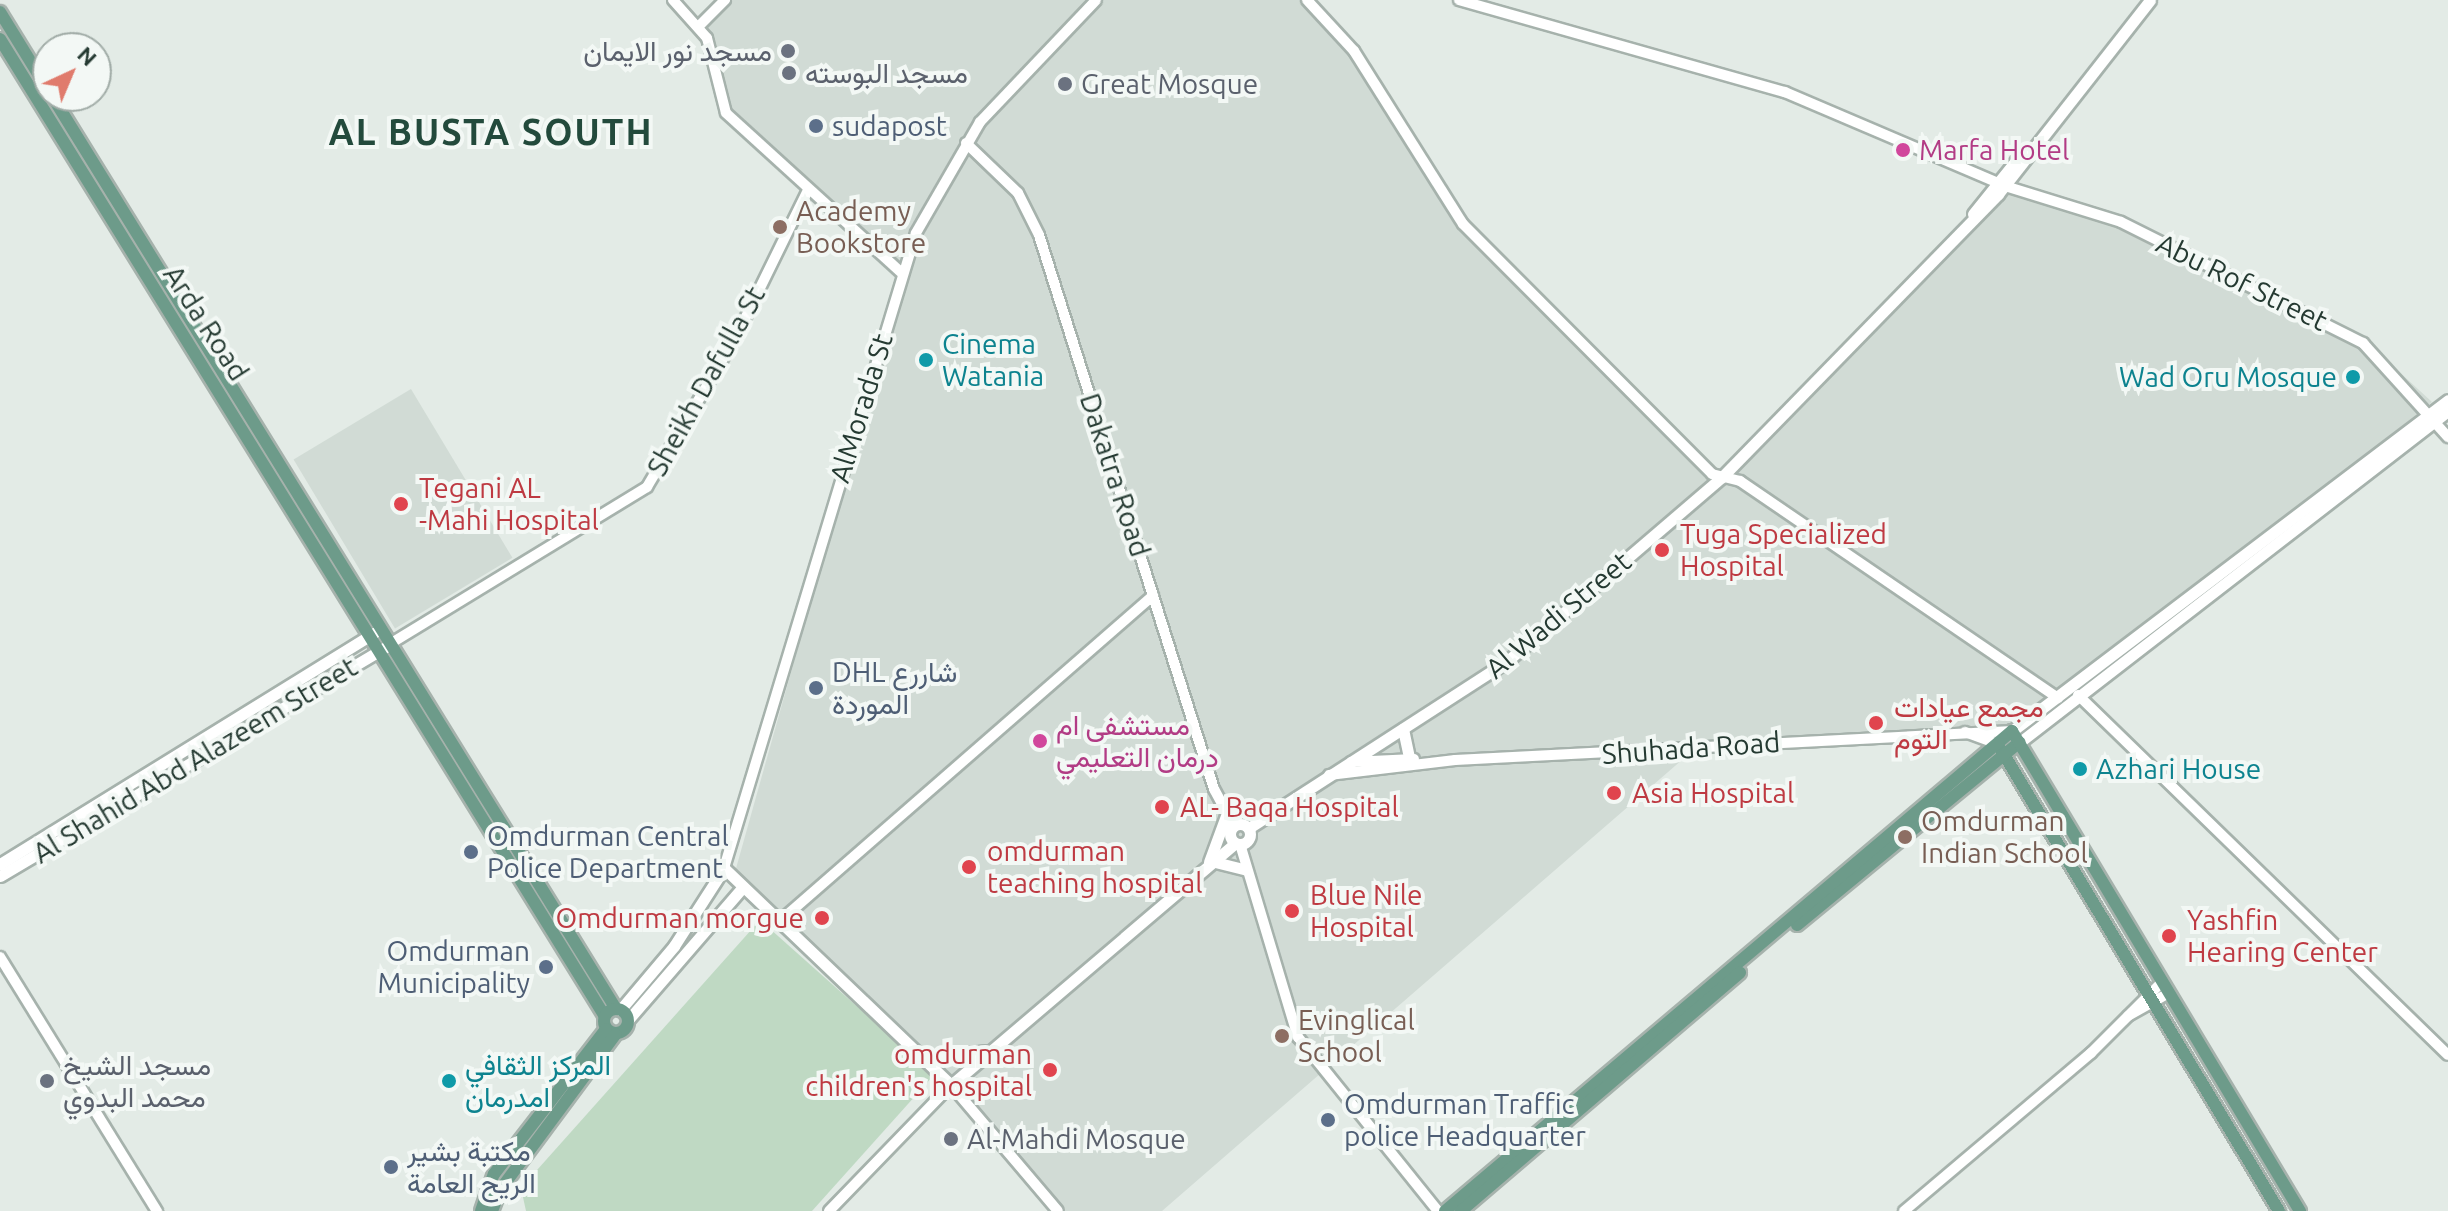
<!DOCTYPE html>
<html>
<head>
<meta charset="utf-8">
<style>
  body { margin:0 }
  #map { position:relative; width:2448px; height:1211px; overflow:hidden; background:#e3ebe6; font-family:Ubuntu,Vazirmatn,sans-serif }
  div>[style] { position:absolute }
  .built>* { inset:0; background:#d1dbd5; transform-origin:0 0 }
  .green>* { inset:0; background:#bfd9c3 }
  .roads { filter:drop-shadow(2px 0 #a6b2ac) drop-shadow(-2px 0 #a6b2ac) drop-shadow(0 2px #a6b2ac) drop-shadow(0 -2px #a6b2ac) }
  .tertiary>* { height:10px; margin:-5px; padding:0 5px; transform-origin:5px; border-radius:5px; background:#fff }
  .secondary>* { height:11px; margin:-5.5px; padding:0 5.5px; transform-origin:5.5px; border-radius:5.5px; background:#fff }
  .secondary>.ring { margin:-5.5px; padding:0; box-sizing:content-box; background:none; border:11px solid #fff; border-radius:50% }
  .primary>* { height:12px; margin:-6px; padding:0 6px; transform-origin:6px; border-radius:6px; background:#6d9b8a }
  .primary>.ring { margin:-6px; padding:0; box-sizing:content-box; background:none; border:12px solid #6d9b8a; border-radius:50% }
  .dots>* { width:22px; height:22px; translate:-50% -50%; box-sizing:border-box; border:4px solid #f3f8f5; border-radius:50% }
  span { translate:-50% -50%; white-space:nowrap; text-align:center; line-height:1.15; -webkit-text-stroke:8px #f3f8f5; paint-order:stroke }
  .worship-label { font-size:28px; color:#5b616d }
  .right { translate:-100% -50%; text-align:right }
  .left { translate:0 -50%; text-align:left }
  .service-label { font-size:28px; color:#4e5e75 }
  .hotel-label { font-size:28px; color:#b23c85 }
  .education-label { font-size:28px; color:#785e54 }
  .street-label { font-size:28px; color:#253a32 }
  .culture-label { font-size:28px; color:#0d838f }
  .health-label { font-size:28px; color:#be3a42 }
  .district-label { font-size:36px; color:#234a3c; font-weight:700; letter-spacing:2px }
  .north { position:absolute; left:32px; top:32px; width:80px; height:80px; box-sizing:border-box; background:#f3f8f5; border:2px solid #a1aca7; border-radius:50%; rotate:44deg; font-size:22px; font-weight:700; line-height:32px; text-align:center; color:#253a32 }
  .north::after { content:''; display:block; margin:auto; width:28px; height:36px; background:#e07b6c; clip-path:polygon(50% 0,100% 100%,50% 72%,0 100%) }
</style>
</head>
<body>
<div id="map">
  <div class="built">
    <div style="clip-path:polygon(729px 0,1306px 0,1376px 77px,1466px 231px,1714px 479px,2005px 178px,2359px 335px,2432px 402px,2018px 735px,1698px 746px,1162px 1211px,1057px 1211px,970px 1107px,735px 872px,901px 280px,721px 109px,704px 28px)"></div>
    <div style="left:411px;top:389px;width:197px;height:137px;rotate:59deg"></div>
  </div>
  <div class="green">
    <div style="clip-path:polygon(760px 920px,934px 1075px,812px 1211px,526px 1211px,521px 1188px)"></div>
  </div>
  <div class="roads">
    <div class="tertiary">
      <div style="left:673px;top:0;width:51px;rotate:48.2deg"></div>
      <div style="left:707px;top:38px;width:77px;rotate:75.8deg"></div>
      <div style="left:726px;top:113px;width:239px;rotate:42.3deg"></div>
      <div style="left:1307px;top:0;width:69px;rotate:47.3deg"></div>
      <div style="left:1354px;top:51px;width:204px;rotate:57.8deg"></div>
      <div style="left:1463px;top:224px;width:353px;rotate:45.1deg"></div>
      <div style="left:1712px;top:474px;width:29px;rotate:14deg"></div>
      <div style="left:1740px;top:481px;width:385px;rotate:34.3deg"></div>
      <div style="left:1459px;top:0;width:339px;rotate:15.8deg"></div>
      <div style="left:1785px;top:92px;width:239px;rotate:23.1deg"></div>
      <div style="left:2005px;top:186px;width:121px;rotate:17.2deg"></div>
      <div style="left:2121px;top:222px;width:271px;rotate:26.6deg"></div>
      <div style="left:2363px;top:343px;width:127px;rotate:47.9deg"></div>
      <div style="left:699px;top:26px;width:37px;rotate:-45deg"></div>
      <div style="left:966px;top:143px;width:72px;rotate:43.9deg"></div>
      <div style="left:1018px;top:193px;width:47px;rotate:63.4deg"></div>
      <div style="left:1039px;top:235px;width:581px;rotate:72.47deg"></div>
      <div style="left:1214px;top:789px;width:42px;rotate:61.6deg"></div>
      <div style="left:390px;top:644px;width:301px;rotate:-31.4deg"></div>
      <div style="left:647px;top:487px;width:177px;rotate:-59.4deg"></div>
      <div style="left:737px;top:335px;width:161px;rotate:-63.9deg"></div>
      <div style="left:2078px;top:695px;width:516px;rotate:44.22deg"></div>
      <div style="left:1965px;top:732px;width:33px;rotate:20deg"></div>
      <div style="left:1351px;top:762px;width:63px;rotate:-2.7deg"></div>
      <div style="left:1329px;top:775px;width:127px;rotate:-6.8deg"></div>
      <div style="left:1455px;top:760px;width:558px;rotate:-2.98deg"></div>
      <div style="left:1240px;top:844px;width:202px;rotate:73.3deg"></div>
      <div style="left:1298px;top:1037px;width:223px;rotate:51.2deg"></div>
      <div style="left:724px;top:868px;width:663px;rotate:-73.18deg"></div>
      <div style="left:916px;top:233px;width:128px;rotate:-60deg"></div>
      <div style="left:980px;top:122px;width:168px;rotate:-46.4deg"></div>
      <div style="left:780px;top:921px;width:495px;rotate:-41.1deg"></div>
      <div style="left:0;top:957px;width:299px;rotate:58.3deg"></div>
      <div style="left:2128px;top:1016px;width:45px;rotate:-29.4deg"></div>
      <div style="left:829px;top:1211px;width:175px;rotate:-45.9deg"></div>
      <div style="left:951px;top:1085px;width:165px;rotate:49.7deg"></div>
      <div style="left:1904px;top:1211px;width:245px;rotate:-40.2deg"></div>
      <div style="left:2091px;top:1053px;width:99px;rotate:-45deg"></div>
    </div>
    <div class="secondary">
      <div style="left:1973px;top:214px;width:78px;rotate:-51.2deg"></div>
      <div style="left:1403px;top:729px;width:29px;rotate:78deg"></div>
      <div style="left:2012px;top:731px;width:547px;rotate:-37.2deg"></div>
      <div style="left:2020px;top:742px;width:541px;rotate:-37.72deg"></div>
      <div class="ring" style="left:1230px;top:824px;width:9px;height:9px"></div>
      <div style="left:1249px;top:828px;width:306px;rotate:-32.9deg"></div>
      <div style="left:1506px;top:662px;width:284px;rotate:-40.6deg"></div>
      <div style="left:1722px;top:477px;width:395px;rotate:-45.7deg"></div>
      <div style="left:1998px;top:194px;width:246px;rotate:-51.9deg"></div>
      <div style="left:1209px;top:862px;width:52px;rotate:-69.8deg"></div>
      <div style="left:1215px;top:862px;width:30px;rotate:14deg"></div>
      <div style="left:0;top:864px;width:440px;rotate:-31.7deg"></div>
      <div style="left:0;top:876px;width:454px;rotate:-30.7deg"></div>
      <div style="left:620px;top:1010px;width:84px;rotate:-49.8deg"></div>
      <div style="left:674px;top:946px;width:93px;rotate:-57.3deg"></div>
      <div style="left:724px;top:868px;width:314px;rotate:43.7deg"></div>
      <div style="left:951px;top:1085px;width:373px;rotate:-40.4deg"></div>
      <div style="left:628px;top:1020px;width:174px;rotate:-49.2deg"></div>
      <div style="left:925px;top:1057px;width:63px;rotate:-5.4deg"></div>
    </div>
    <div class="primary">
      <div style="left:0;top:12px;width:92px;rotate:58.4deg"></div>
      <div style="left:0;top:39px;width:1148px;rotate:58.25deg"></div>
      <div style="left:52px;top:96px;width:1073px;rotate:58.29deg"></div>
      <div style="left:2000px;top:748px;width:541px;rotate:58.93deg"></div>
      <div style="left:1797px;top:925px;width:288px;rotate:-39.4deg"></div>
      <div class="ring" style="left:604px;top:1009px;width:12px;height:12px"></div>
      <div style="left:481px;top:1211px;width:39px;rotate:-71deg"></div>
      <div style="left:494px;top:1174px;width:183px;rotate:-52.3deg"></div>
      <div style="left:492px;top:1211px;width:22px;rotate:-69deg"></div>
      <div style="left:500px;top:1190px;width:194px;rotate:-53.4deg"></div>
      <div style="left:1445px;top:1211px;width:743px;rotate:-40.25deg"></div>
      <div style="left:2012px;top:731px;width:560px;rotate:59.04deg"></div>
      <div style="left:1461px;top:1211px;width:367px;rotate:-40.5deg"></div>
    </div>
  </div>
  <div class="dots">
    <div style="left:788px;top:51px;background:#6b7280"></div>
    <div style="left:789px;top:73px;background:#6b7280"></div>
    <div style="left:1065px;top:84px;background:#6b7280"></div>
    <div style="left:816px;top:126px;background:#5c6f8a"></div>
    <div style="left:1903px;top:150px;background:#d1479c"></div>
    <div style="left:780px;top:227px;background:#8d6e63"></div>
    <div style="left:926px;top:360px;background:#0f9aa8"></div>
    <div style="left:2353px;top:377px;background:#0f9aa8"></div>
    <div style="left:401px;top:504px;background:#e0444e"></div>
    <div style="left:1662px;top:550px;background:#e0444e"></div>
    <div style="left:816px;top:688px;background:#5c6f8a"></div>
    <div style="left:1876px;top:723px;background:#e0444e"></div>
    <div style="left:1040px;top:741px;background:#d1479c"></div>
    <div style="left:2080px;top:769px;background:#0f9aa8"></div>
    <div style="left:1614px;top:793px;background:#e0444e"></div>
    <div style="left:1162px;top:807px;background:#e0444e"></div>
    <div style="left:1905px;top:837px;background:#8d6e63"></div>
    <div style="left:471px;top:852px;background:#5c6f8a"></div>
    <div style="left:969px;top:867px;background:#e0444e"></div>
    <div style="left:1292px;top:911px;background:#e0444e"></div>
    <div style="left:822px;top:918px;background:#e0444e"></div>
    <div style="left:2169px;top:936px;background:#e0444e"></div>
    <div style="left:546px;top:967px;background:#5c6f8a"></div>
    <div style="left:1282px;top:1036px;background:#8d6e63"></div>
    <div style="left:1050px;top:1070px;background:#e0444e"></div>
    <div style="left:47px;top:1081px;background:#6b7280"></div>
    <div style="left:449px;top:1081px;background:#0f9aa8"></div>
    <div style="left:1328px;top:1120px;background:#5c6f8a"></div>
    <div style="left:951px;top:1139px;background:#6b7280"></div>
    <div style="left:391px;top:1167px;background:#5c6f8a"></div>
  </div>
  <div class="worship-label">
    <span class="right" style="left:772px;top:51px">مسجد نور الايمان</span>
    <span class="left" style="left:805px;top:73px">مسجد البوسته</span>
    <span class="left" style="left:1081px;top:84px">Great Mosque</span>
    <span class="left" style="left:63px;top:1081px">مسجد الشيخ<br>محمد البدوي</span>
    <span class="left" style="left:967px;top:1139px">Al-Mahdi Mosque</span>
  </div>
  <div class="service-label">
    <span class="left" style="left:832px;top:126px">sudapost</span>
    <span class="left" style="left:832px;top:688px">DHL شاررع<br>الموردة</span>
    <span class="left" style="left:487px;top:852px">Omdurman Central<br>Police Department</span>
    <span class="right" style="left:530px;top:967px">Omdurman<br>Municipality</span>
    <span class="left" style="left:1344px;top:1120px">Omdurman Traffic<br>police Headquarter</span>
    <span class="left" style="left:407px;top:1167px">مكتبة بشير<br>الريح العامة</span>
  </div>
  <div class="hotel-label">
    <span class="left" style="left:1919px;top:150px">Marfa Hotel</span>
    <span class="left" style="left:1056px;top:741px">مستشفى ام<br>درمان التعليمي</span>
  </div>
  <div class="education-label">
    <span class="left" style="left:796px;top:227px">Academy<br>Bookstore</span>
    <span class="left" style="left:1921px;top:837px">Omdurman<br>Indian School</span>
    <span class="left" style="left:1298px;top:1036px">Evinglical<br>School</span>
  </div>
  <div class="street-label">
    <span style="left:2242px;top:282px;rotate:26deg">Abu Rof Street</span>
    <span style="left:206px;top:323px;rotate:57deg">Arda Road</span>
    <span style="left:706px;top:381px;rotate:-61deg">Sheikh Dafulla St</span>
    <span style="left:861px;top:408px;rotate:-73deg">AlMorada St</span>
    <span style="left:1115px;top:475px;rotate:72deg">Dakatra Road</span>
    <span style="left:1558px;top:615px;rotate:-40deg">Al Wadi Street</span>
    <span style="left:1691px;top:748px;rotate:-4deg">Shuhada Road</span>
    <span style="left:195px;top:760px;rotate:-31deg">Al Shahid Abd Alazeem Street</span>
  </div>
  <div class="culture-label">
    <span class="left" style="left:942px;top:360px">Cinema<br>Watania</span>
    <span class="right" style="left:2337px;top:377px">Wad Oru Mosque</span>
    <span class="left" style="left:2096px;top:769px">Azhari House</span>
    <span class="left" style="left:465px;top:1081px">المركز الثقافي<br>امدرمان</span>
  </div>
  <div class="health-label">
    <span class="left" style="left:419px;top:504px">Tegani AL<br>-Mahi Hospital</span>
    <span class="left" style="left:1680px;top:550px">Tuga Specialized<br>Hospital</span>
    <span class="left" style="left:1894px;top:723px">مجمع عيادات<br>التوم</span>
    <span class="left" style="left:1632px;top:793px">Asia Hospital</span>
    <span class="left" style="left:1180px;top:807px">AL- Baqa Hospital</span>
    <span class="left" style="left:987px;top:867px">omdurman<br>teaching hospital</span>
    <span class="left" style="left:1310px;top:911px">Blue Nile<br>Hospital</span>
    <span class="right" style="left:804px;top:918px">Omdurman morgue</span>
    <span class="left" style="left:2187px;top:936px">Yashfin<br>Hearing Center</span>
    <span class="right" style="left:1032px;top:1070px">omdurman<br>children's hospital</span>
  </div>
  <div class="district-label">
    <span style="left:491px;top:132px">AL BUSTA SOUTH</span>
  </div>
  <div class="north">N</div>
</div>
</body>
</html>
